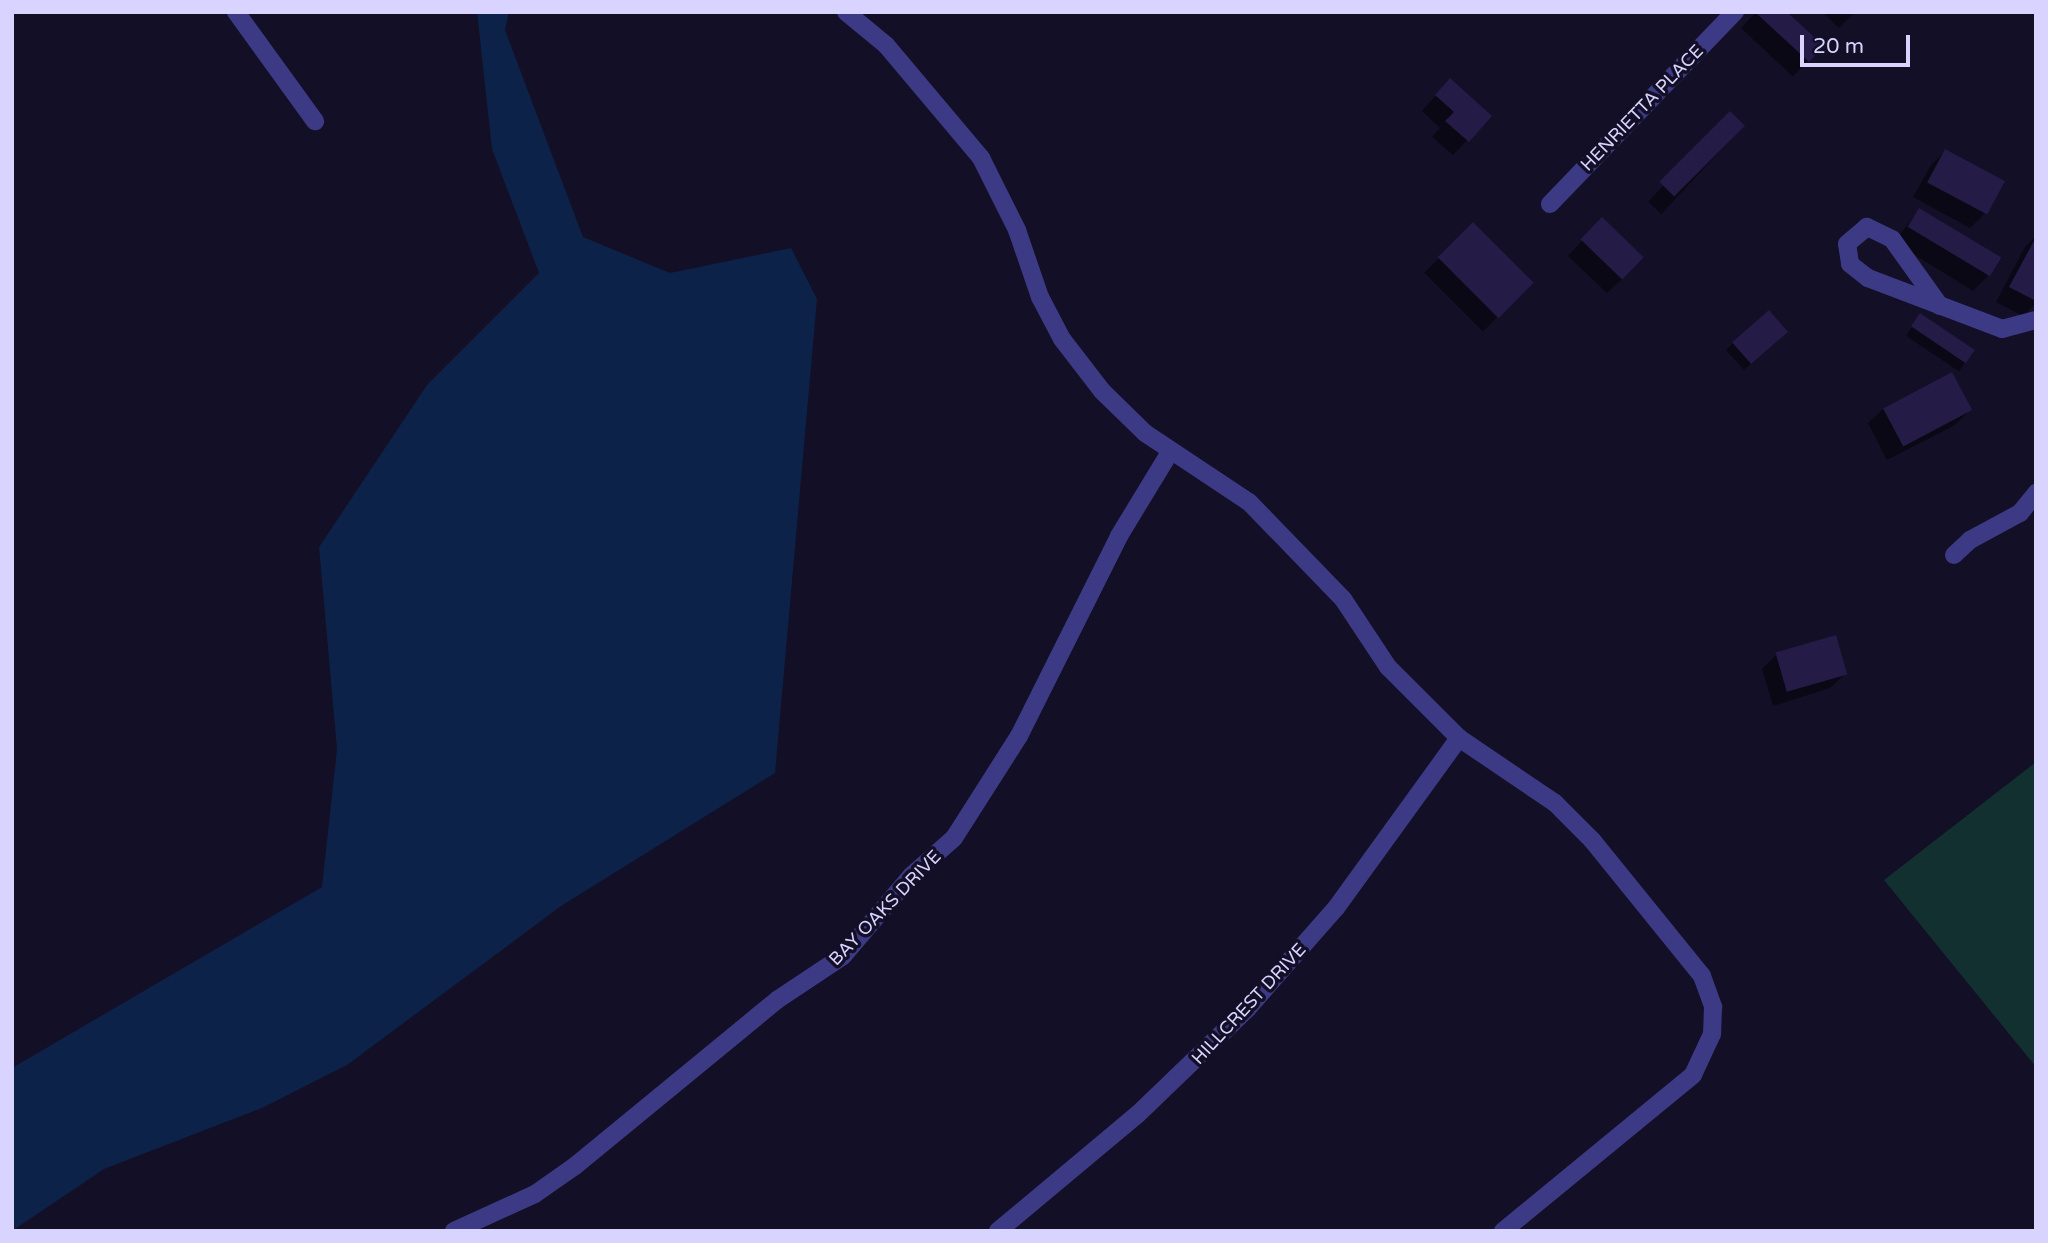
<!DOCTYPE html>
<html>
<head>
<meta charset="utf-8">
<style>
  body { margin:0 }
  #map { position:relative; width:2048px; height:1243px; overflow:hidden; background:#130f26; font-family:"Varela Round",sans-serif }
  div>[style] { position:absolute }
  .green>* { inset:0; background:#12302f }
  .water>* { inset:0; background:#0c2248 }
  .shadow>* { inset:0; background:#0007; transform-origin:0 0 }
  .building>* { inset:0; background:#241b47; transform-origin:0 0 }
  .lane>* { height:18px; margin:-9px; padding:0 9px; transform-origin:9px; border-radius:9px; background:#3d3a85 }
  .street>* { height:18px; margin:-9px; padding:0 9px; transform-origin:9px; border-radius:9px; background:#3d3a85 }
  span { translate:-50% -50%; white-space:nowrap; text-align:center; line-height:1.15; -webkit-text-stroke:7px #130f26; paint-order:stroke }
  .street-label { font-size:18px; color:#d9d4ff }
  .frame { position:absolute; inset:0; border:14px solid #d9d4ff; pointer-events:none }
  .scale { position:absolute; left:1800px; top:35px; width:110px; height:32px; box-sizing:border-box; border:4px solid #d9d4ff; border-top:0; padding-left:9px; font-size:21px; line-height:24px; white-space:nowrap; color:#d9d4ff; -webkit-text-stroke:5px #130f26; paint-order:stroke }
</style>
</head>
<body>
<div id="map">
  <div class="green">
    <div style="clip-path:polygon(2036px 762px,2036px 1067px,1884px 880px)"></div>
  </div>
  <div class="water">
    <div style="clip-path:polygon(477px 12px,509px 12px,505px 30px,583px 237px,670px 273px,791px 248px,817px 299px,775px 773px,561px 906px,347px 1065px,262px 1108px,104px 1169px,12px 1231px,12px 1068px,322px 887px,337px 749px,319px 547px,427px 385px,539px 273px,492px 149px)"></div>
  </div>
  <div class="shadow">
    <div style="left:1756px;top:12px;width:71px;height:22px;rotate:43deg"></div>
    <div style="clip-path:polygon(1822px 12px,1855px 12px,1839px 28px)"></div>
    <div style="clip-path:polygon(1436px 95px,1490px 116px,1453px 155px,1432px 137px,1440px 128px,1422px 111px)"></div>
    <div style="left:1730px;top:114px;width:18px;height:120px;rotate:43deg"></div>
    <div style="clip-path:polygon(1946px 151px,2002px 182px,1985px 213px,1970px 228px,1913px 197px,1931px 165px)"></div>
    <div style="clip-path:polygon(1919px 210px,1988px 276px,1973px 291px,1894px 242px)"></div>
    <div style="left:1473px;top:224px;width:83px;height:69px;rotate:45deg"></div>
    <div style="clip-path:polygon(1587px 235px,1622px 279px,1607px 293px,1568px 256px)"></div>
    <div style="clip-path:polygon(2036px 236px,2036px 303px,2023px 316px,1996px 302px,2025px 247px)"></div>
    <div style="left:1920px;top:315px;width:64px;height:25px;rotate:34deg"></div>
    <div style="clip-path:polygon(1779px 339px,1744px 370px,1726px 350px,1733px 343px)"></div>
    <div style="clip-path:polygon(1883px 409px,1970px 410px,1955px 425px,1887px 460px,1868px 423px)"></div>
    <div style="clip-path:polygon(1777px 654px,1845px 674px,1830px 688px,1773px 706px,1762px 669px)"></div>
  </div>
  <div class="building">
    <div style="clip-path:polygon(1755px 12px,1787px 12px,1824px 46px,1809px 62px)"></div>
    <div style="clip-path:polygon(1450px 78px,1492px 116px,1469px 142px,1445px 121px,1454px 112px,1435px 95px)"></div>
    <div style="left:1730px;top:111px;width:21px;height:100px;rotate:45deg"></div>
    <div style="left:1945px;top:149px;width:68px;height:38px;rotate:28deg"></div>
    <div style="left:1919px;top:208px;width:96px;height:22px;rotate:31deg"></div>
    <div style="left:1602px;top:217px;width:58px;height:31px;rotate:44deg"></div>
    <div style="left:1473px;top:222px;width:86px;height:50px;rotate:45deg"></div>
    <div style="clip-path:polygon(2036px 237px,2036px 301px,2009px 287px)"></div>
    <div style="left:1769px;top:310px;width:29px;height:49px;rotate:49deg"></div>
    <div style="left:1920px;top:313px;width:66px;height:16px;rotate:34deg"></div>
    <div style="left:1952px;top:372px;width:43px;height:78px;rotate:62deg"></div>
    <div style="left:1836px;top:635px;width:41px;height:63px;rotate:74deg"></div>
  </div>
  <div class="lane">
    <div style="left:236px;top:12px;width:135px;rotate:54.1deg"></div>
    <div style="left:1940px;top:306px;width:82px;rotate:-125.6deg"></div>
    <div style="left:1892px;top:239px;width:28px;rotate:-154deg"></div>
    <div style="left:1867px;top:227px;width:26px;rotate:140deg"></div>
    <div style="left:1847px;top:244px;width:20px;rotate:81deg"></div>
    <div style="left:1850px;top:264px;width:23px;rotate:38deg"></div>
    <div style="left:1868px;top:278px;width:143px;rotate:20.8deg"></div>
    <div style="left:2002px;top:329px;width:35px;rotate:-15deg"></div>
  </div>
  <div class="street">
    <div style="left:846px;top:12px;width:52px;rotate:39.5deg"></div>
    <div style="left:886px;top:45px;width:148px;rotate:49.9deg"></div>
    <div style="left:981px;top:158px;width:80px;rotate:63.4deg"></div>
    <div style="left:1017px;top:230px;width:71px;rotate:71.1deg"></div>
    <div style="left:1040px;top:297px;width:47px;rotate:62.4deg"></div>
    <div style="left:1062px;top:339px;width:66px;rotate:52.4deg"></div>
    <div style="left:1102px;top:391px;width:60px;rotate:44.3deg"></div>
    <div style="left:1145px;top:433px;width:125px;rotate:33.6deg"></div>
    <div style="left:1249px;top:502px;width:135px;rotate:45.9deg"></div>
    <div style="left:1343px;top:599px;width:82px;rotate:56.5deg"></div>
    <div style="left:1388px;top:667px;width:100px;rotate:45deg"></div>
    <div style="left:1459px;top:738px;width:116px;rotate:34.1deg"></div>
    <div style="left:1555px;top:803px;width:52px;rotate:45deg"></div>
    <div style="left:1592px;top:840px;width:175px;rotate:51deg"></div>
    <div style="left:1702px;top:976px;width:33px;rotate:70deg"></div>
    <div style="left:1713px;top:1007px;width:27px;rotate:92deg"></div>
    <div style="left:1712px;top:1034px;width:45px;rotate:114.9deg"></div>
    <div style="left:1693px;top:1075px;width:246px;rotate:140.6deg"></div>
    <div style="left:1550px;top:204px;width:267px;rotate:-46.1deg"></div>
    <div style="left:1954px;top:555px;width:22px;rotate:-43deg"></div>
    <div style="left:1970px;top:540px;width:57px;rotate:-28.4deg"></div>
    <div style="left:2020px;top:513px;width:26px;rotate:-51deg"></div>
    <div style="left:454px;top:1231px;width:89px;rotate:-24.6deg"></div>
    <div style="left:535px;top:1194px;width:49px;rotate:-35deg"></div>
    <div style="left:575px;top:1166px;width:261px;rotate:-39.4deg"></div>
    <div style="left:777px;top:1000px;width:79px;rotate:-33.7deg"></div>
    <div style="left:843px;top:956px;width:105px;rotate:-49.6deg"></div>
    <div style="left:911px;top:876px;width:57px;rotate:-41.5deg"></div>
    <div style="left:954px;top:838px;width:121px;rotate:-57.5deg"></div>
    <div style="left:1019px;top:736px;width:224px;rotate:-63.4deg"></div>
    <div style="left:1119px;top:536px;width:98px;rotate:-58.7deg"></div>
    <div style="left:998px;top:1231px;width:182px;rotate:-39.9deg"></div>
    <div style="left:1138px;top:1114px;width:153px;rotate:-43.9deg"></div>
    <div style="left:1248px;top:1008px;width:133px;rotate:-48.7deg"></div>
    <div style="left:1336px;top:908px;width:210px;rotate:-54.1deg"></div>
  </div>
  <div class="street-label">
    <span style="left:1642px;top:108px;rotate:-46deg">HENRIETTA PLACE</span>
    <span style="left:885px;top:908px;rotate:-46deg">BAY OAKS DRIVE</span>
    <span style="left:1249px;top:1004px;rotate:-47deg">HILLCREST DRIVE</span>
  </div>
  <div class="frame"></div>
  <div class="scale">20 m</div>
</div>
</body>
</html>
